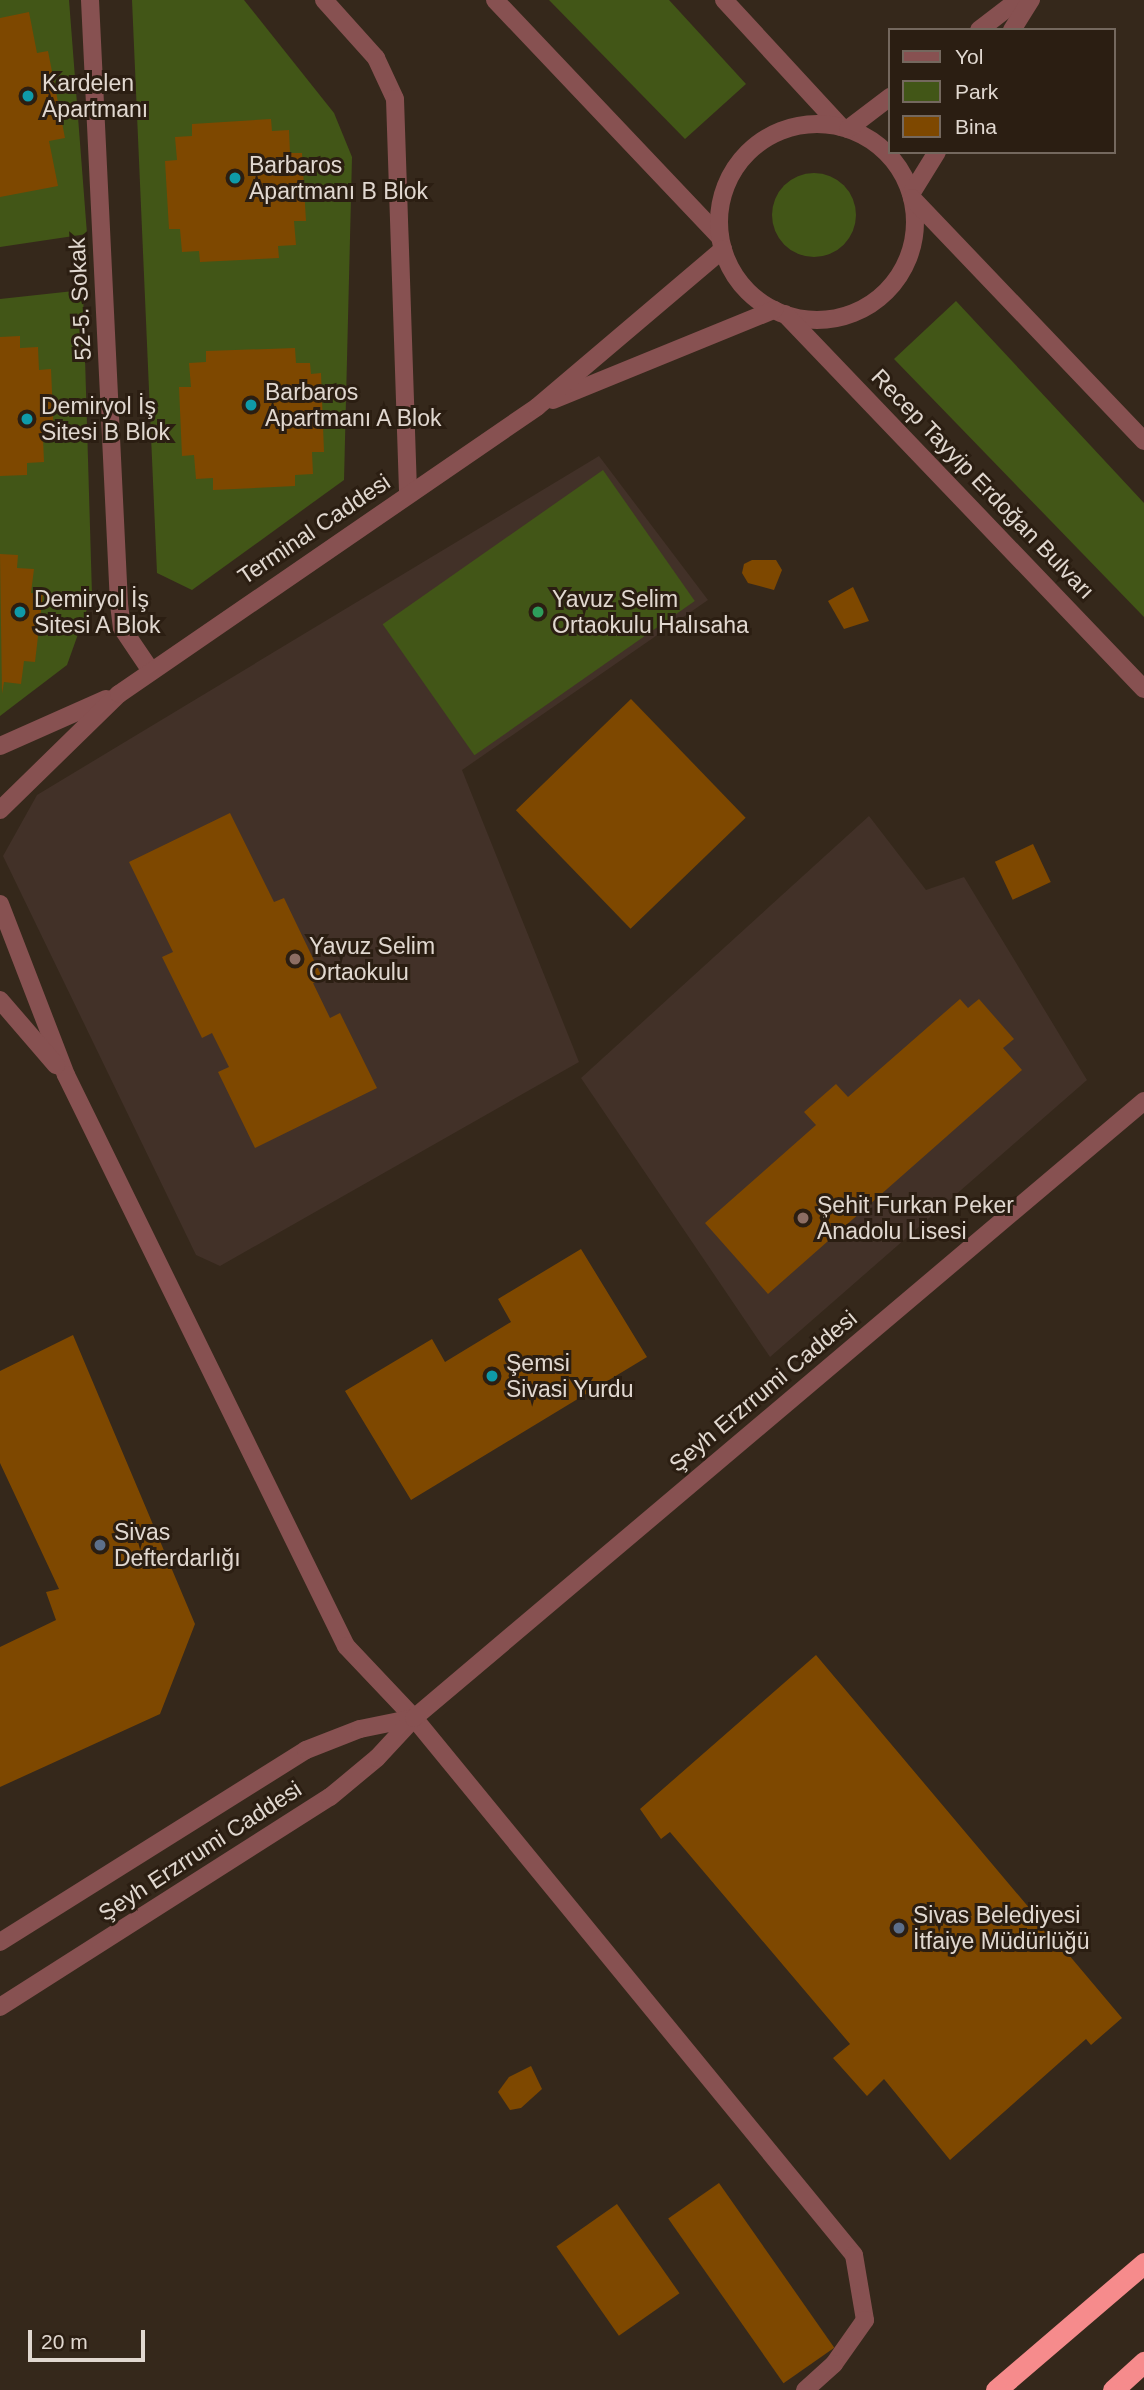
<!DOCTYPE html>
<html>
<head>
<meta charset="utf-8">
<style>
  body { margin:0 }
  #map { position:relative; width:1144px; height:2390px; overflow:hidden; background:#35281b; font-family:Arial,sans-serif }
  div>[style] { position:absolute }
  .education>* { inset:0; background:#423128 }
  .green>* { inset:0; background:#425617; transform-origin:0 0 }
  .round { border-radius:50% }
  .building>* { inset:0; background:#7e4800; transform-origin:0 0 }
  .minor>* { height:18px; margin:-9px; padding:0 9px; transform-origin:9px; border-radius:9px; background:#875151 }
  .minor>.ring { margin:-9px; padding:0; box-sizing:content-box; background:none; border:18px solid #875151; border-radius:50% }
  .highway>* { height:21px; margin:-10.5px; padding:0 10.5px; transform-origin:10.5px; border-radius:10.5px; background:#f68b8c }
  .dots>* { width:19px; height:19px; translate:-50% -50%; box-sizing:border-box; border:4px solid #2b1e12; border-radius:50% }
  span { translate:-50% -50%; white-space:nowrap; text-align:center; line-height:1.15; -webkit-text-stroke:6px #2b1e12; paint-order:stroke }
  .poi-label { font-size:23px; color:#e1d8d0 }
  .left { translate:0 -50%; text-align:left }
  .street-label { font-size:23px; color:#e1d8d0 }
  .legend { position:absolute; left:888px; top:28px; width:228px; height:126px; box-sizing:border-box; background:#2b1e12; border:2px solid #74685e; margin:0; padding:9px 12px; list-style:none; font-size:21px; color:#e1d8d0 }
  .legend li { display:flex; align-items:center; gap:14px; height:35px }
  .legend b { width:35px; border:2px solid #74685e }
  .scale { position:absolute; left:28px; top:2330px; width:117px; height:32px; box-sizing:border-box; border:4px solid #e1d8d0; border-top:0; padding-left:9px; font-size:21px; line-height:24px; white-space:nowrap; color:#e1d8d0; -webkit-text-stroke:5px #2b1e12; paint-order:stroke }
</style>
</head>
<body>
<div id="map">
  <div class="education">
    <div style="clip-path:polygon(599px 456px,708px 600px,462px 770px,579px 1062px,220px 1266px,196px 1255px,3px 856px,37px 795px)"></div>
    <div style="clip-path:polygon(869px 816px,926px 890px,964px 877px,1087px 1080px,770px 1357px,581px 1078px)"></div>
  </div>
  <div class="green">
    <div style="clip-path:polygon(0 0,69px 0,87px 234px,0 247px)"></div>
    <div style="clip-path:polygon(132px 0,244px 0,334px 113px,352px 157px,344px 480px,192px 590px,157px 573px)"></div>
    <div style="clip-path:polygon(549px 0,669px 0,746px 84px,685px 139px)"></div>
    <div class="round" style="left:772px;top:173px;width:84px;height:84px"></div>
    <div style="clip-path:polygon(83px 290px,92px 595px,67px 665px,0 716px,0 299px)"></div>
    <div style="clip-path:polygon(956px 301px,1144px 503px,1144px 617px,894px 359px)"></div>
    <div style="left:603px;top:470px;width:160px;height:269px;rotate:55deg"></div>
  </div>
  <div class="building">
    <div style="clip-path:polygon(29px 12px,37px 53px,48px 51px,65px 138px,49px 141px,58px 186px,0 197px,0 18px)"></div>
    <div style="clip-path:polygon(271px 119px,272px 131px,289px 130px,290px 153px,302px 153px,306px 221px,294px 221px,296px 245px,278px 246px,279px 258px,200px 262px,199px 251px,182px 252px,180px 229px,169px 229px,165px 161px,177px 160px,175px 137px,192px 136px,192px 124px)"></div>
    <div style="clip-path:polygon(20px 336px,20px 348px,38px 347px,39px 370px,51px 369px,54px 438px,43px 438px,44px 462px,27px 463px,27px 475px,0 476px,0 337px)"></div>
    <div style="clip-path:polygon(295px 348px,296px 363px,310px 363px,311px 374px,321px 373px,324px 452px,312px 452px,313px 474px,295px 475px,295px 486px,213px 490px,213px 478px,196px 479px,194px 455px,182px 456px,179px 387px,191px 387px,189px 363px,206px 362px,206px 351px)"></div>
    <div style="clip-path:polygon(0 554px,18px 555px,17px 568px,34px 569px,31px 593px,43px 594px,35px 662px,24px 661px,21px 684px,4px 682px,2px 694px)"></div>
    <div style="clip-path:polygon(752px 560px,776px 560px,782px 570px,774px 590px,748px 583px,742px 573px,744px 564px)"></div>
    <div style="clip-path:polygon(853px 587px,869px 621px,844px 629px,828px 601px)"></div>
    <div style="left:631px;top:699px;width:165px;height:160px;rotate:46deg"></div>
    <div style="clip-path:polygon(230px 813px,274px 902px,284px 898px,323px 979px,313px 983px,330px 1018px,340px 1013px,377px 1088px,255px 1148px,218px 1072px,229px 1067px,212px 1033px,202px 1038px,162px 957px,173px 952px,129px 862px)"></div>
    <div style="left:1033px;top:844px;width:42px;height:42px;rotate:65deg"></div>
    <div style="clip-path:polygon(960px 999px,968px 1008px,979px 999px,1014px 1039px,1003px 1048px,1022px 1070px,768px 1294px,705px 1223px,816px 1125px,804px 1112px,836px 1084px,848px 1097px)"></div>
    <div style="clip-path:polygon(581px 1249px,647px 1357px,411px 1500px,345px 1391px,432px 1339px,445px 1362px,511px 1322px,498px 1299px)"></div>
    <div style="clip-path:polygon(73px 1335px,195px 1624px,160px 1714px,0 1787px,0 1647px,56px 1620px,46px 1592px,59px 1589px,0 1463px,0 1371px)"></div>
    <div style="clip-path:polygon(816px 1655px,1122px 2018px,1091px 2045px,1086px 2039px,950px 2160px,884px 2079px,867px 2096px,833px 2058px,850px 2044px,670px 1832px,661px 1839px,640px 1809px)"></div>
    <div style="clip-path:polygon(531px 2066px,542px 2089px,521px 2108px,510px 2110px,498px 2092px,509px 2077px)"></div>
    <div style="left:719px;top:2183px;width:201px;height:62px;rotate:55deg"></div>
    <div style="left:617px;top:2204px;width:109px;height:74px;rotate:55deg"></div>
  </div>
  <div class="minor">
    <div style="left:90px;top:0;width:605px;rotate:87.25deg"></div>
    <div style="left:119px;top:604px;width:24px;rotate:83deg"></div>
    <div style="left:122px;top:628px;width:52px;rotate:56deg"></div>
    <div style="left:324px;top:0;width:78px;rotate:48.1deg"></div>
    <div style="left:376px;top:58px;width:45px;rotate:65.1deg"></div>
    <div style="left:395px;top:99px;width:395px;rotate:88.1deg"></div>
    <div style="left:495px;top:0;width:327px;rotate:46.5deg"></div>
    <div style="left:724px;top:0;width:173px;rotate:47.3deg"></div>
    <div style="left:979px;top:30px;width:49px;rotate:-37.6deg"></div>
    <div style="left:1012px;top:30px;width:36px;rotate:-58deg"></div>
    <div class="ring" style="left:719px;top:124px;width:178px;height:178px"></div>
    <div style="left:848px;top:129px;width:53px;rotate:-37.3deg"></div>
    <div style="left:911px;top:194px;width:49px;rotate:-58.2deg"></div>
    <div style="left:912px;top:198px;width:336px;rotate:46.3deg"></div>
    <div style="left:785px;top:314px;width:519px;rotate:46.25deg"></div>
    <div style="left:553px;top:400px;width:239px;rotate:-22.2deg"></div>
    <div style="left:0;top:746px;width:116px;rotate:-23.9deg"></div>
    <div style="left:0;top:810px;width:166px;rotate:-44.3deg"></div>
    <div style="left:119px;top:694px;width:507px;rotate:-34.47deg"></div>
    <div style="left:537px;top:407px;width:244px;rotate:-40.3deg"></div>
    <div style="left:0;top:904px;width:183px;rotate:68.9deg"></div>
    <div style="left:66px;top:1075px;width:636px;rotate:63.88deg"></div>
    <div style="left:346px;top:1646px;width:99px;rotate:46.6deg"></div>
    <div style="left:414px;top:1718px;width:694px;rotate:50.67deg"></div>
    <div style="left:854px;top:2255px;width:66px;rotate:80.4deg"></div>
    <div style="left:865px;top:2320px;width:54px;rotate:125.2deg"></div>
    <div style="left:834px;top:2364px;width:39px;rotate:138deg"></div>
    <div style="left:0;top:1000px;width:86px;rotate:49.3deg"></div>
    <div style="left:0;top:1942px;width:361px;rotate:-32.1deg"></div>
    <div style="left:306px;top:1750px;width:58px;rotate:-21.3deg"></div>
    <div style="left:360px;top:1729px;width:55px;rotate:-11.5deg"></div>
    <div style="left:0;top:2007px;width:391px;rotate:-32.5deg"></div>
    <div style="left:330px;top:1797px;width:61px;rotate:-39.7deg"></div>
    <div style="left:377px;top:1758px;width:54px;rotate:-47.2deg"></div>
    <div style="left:414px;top:1718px;width:956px;rotate:-40.2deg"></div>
  </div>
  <div class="highway">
    <div style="left:996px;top:2390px;width:195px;rotate:-40.6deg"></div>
    <div style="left:1113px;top:2390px;width:42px;rotate:-42.1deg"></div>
  </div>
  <div class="dots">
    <div style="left:28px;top:96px;background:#0f9aa8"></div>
    <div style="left:235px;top:178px;background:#0f9aa8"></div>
    <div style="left:251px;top:405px;background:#0f9aa8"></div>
    <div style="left:27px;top:419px;background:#0f9aa8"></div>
    <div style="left:20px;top:612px;background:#0f9aa8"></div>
    <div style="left:538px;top:612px;background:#2e9e5b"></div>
    <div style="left:295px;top:959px;background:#8d6e63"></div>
    <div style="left:803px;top:1218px;background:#8d6e63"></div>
    <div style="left:492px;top:1376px;background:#0f9aa8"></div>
    <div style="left:100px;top:1545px;background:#5c6f8a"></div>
    <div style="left:899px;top:1928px;background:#5c6f8a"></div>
  </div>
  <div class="poi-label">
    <span class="left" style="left:42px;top:96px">Kardelen<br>Apartmanı</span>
    <span class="left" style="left:249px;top:178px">Barbaros<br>Apartmanı B Blok</span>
    <span class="left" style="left:265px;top:405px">Barbaros<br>Apartmanı A Blok</span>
    <span class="left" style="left:41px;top:419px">Demiryol İş<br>Sitesi B Blok</span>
    <span class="left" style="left:34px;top:612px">Demiryol İş<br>Sitesi A Blok</span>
    <span class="left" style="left:552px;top:612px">Yavuz Selim<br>Ortaokulu Halısaha</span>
    <span class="left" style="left:309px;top:959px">Yavuz Selim<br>Ortaokulu</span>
    <span class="left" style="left:817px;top:1218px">Şehit Furkan Peker<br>Anadolu Lisesi</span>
    <span class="left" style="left:506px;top:1376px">Şemsi<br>Sivasi Yurdu</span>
    <span class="left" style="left:114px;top:1545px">Sivas<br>Defterdarlığı</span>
    <span class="left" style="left:913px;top:1928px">Sivas Belediyesi<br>İtfaiye Müdürlüğü</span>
  </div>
  <div class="street-label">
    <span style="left:80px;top:299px;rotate:-93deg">52-5. Sokak</span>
    <span style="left:983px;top:484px;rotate:46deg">Recep Tayyip Erdoğan Bulvarı</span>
    <span style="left:314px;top:529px;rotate:-34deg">Terminal Caddesi</span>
    <span style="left:763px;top:1391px;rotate:-40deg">Şeyh Erzrrumi Caddesi</span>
    <span style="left:200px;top:1851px;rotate:-33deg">Şeyh Erzrrumi Caddesi</span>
  </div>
  <ul class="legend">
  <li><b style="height:9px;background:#875151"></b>Yol</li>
  <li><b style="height:19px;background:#425617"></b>Park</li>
  <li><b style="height:19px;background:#7e4800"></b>Bina</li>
  </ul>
  <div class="scale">20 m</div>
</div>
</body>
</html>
